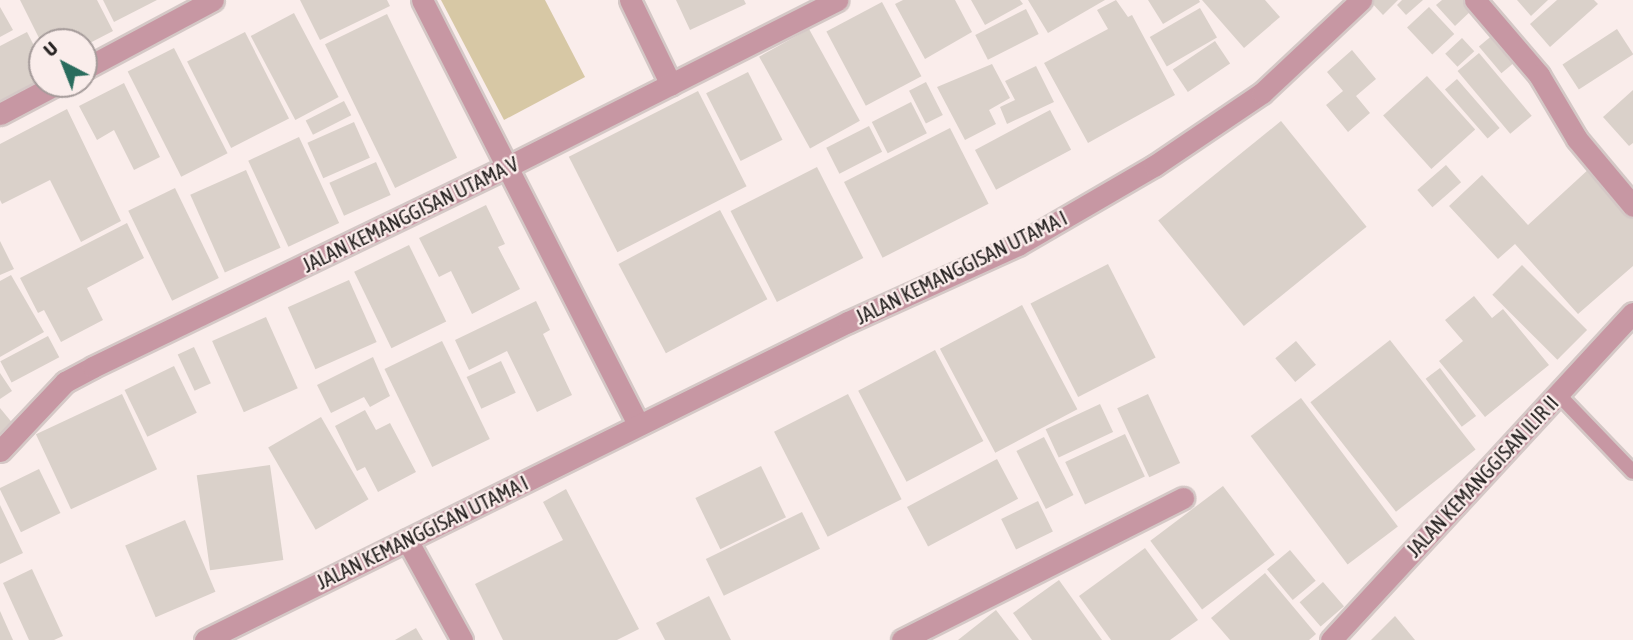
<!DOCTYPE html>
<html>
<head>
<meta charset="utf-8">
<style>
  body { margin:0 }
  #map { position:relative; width:1633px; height:640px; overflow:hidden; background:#faedeb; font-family:"Asap Condensed",sans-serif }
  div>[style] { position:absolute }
  .green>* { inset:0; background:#d7c8a5 }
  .building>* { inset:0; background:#dad1ca; transform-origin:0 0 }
  .roads { filter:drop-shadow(2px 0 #d4c8c6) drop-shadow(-2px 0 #d4c8c6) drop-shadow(0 2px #d4c8c6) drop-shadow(0 -2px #d4c8c6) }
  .lane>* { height:14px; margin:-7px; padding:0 7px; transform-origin:7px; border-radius:7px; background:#c797a3 }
  .street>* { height:21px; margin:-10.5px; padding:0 10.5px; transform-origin:10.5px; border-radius:10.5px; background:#c797a3 }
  span { translate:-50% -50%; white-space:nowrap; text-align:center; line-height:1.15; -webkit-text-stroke:5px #faedeb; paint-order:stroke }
  .street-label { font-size:21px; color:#252120 }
  .north { position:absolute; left:28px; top:28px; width:70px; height:70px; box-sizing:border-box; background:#faedeb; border:2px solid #a59b9a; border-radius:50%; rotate:318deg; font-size:19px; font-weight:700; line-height:28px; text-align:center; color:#252120 }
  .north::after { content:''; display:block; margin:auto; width:24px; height:32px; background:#296c5d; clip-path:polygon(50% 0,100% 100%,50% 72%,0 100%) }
</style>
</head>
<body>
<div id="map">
  <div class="green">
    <div style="clip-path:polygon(441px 0,545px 0,585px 77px,504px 120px)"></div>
  </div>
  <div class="building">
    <div style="clip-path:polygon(20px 0,97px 0,113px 31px,84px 46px,84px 42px,41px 42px)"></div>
    <div style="clip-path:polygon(103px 0,157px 0,114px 22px)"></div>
    <div style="clip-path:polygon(300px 0,387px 0,390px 6px,320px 40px)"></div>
    <div style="clip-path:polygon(676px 0,744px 0,746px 4px,690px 30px)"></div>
    <div style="clip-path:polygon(903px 0,955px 0,972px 32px,925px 59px,895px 4px)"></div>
    <div style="clip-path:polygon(971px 0,1020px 0,1023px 4px,985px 25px)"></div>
    <div style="clip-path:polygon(1028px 0,1105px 0,1048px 33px)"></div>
    <div style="clip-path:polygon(1116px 0,1128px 17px,1132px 15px,1175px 95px,1088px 143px,1044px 63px,1108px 29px,1097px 10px)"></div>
    <div style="clip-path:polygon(1148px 0,1199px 0,1200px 2px,1163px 24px)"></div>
    <div style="clip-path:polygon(1202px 0,1265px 0,1280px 17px,1244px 48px)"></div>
    <div style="clip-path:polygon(1369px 0,1398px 0,1383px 15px)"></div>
    <div style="clip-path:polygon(1402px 0,1423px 0,1406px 15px,1397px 5px)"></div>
    <div style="clip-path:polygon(1442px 0,1466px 0,1474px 8px,1455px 26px,1436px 5px)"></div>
    <div style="clip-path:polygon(1517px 0,1548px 0,1531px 16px)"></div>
    <div style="clip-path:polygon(1557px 0,1594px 0,1598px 4px,1550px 47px,1530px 24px)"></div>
    <div style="left:882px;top:2px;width:84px;height:63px;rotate:62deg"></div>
    <div style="clip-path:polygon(0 7px,13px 30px,0 37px)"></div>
    <div style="left:1429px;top:7px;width:37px;height:30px;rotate:47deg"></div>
    <div style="left:1200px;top:8px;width:34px;height:58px;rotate:60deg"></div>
    <div style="left:1026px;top:9px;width:28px;height:57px;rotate:63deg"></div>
    <div style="left:294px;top:13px;width:95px;height:49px;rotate:62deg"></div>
    <div style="left:387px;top:14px;width:160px;height:69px;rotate:64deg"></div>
    <div style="left:809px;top:29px;width:105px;height:57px;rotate:61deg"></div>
    <div style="left:1617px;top:29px;width:30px;height:65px;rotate:57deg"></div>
    <div style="clip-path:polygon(27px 32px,42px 61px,42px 80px,0 101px,0 46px)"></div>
    <div style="left:245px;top:32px;width:97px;height:65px;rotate:63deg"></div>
    <div style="left:1495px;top:33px;width:35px;height:21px;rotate:50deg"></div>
    <div style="left:1462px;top:38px;width:18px;height:23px;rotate:47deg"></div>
    <div style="left:1215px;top:41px;width:27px;height:51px;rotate:56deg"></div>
    <div style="left:174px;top:48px;width:118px;height:52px;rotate:63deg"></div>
    <div style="clip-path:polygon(1352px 50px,1376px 79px,1356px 96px,1370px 113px,1348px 132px,1326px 105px,1343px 91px,1327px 72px)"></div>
    <div style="left:1479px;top:53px;width:82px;height:28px;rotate:50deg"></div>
    <div style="clip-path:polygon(992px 64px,1010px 98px,989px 110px,996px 124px,965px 140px,937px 87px)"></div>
    <div style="clip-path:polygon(1036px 66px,1054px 102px,1007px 124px,1000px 107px,1015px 100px,1005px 81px)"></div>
    <div style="left:748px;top:72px;width:76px;height:47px;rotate:63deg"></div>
    <div style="left:1427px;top:76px;width:72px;height:59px;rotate:48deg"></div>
    <div style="left:1457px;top:79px;width:65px;height:16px;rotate:49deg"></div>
    <div style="left:926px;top:82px;width:37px;height:19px;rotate:63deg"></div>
    <div style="clip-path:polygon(124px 83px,160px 157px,134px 170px,114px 130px,97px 140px,79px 106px)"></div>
    <div style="clip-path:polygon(1633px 90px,1633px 143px,1629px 146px,1603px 117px)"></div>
    <div style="left:698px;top:91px;width:107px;height:145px;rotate:63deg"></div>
    <div style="left:344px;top:101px;width:16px;height:43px;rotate:63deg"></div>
    <div style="left:911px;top:102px;width:35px;height:44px;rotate:63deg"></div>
    <div style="clip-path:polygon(67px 109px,121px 221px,81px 242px,50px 180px,2px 204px,0 200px,0 144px)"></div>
    <div style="left:1050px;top:110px;width:45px;height:85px;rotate:62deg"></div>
    <div style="left:1281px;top:121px;width:136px;height:158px;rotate:51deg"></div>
    <div style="left:354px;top:122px;width:39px;height:51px;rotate:66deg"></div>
    <div style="left:869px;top:126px;width:29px;height:48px;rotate:63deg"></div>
    <div style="left:950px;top:128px;width:85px;height:119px;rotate:63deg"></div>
    <div style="left:299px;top:137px;width:95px;height:56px;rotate:65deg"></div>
    <div style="left:376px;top:162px;width:36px;height:51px;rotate:66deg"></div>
    <div style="left:1446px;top:165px;width:23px;height:38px;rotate:49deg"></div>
    <div style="left:817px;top:167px;width:102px;height:97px;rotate:63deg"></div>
    <div style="clip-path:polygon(1590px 168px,1633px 217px,1633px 266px,1578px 314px,1515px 244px,1498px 259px,1449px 206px,1482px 175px,1528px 225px)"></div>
    <div style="left:246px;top:170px;width:85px;height:61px;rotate:66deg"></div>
    <div style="left:175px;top:188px;width:100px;height:52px;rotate:64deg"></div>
    <div style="clip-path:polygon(486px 205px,505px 244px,498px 247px,520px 289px,472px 314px,451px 271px,439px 277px,419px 238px)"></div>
    <div style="left:720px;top:210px;width:101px;height:115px;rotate:62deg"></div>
    <div style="clip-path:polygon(127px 223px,144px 258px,87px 288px,103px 320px,61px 342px,44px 310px,38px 313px,20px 278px)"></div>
    <div style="clip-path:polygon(0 241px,14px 269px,0 275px)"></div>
    <div style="left:409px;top:245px;width:85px;height:61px;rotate:64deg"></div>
    <div style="left:1108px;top:264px;width:105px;height:87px;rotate:63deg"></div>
    <div style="left:1522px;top:265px;width:92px;height:42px;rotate:45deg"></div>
    <div style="clip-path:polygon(11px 275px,44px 332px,0 357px,0 281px)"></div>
    <div style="left:349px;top:280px;width:68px;height:67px;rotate:66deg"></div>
    <div style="clip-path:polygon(1474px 296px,1492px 318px,1503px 309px,1549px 365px,1485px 417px,1439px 361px,1463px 341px,1445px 320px)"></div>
    <div style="clip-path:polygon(536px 301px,550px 330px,543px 334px,572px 395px,537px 412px,507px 351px,469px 370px,455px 340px)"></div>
    <div style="left:1022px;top:305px;width:118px;height:93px;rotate:62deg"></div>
    <div style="left:266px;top:317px;width:78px;height:59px;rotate:66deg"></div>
    <div style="left:48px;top:336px;width:24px;height:54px;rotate:62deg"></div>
    <div style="left:1390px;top:340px;width:139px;height:101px;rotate:52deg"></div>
    <div style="left:442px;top:341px;width:109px;height:64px;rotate:64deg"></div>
    <div style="left:1296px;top:341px;width:31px;height:27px;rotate:50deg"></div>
    <div style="left:194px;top:347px;width:40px;height:18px;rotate:65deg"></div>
    <div style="left:935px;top:350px;width:103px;height:87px;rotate:62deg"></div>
    <div style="clip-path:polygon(373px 357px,390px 396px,370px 407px,364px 397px,331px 413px,317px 385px)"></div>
    <div style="left:501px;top:361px;width:35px;height:38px;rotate:65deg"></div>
    <div style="left:174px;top:366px;width:52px;height:55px;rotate:64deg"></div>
    <div style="left:1440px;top:368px;width:60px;height:18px;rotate:53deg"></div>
    <div style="clip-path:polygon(0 373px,12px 391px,0 399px)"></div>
    <div style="left:122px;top:394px;width:83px;height:95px;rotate:65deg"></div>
    <div style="left:848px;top:394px;width:118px;height:83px;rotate:63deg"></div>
    <div style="left:1148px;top:394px;width:76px;height:34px;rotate:65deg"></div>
    <div style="left:1301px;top:398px;width:161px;height:63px;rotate:53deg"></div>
    <div style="left:1100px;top:404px;width:31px;height:60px;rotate:65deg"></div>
    <div style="clip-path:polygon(0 408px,14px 425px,0 437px)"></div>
    <div style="clip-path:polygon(365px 410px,376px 430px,390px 423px,416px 472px,378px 492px,365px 467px,357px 471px,335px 426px)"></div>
    <div style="left:321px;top:417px;width:95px;height:61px;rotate:60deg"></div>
    <div style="left:1125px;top:434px;width:47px;height:66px;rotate:65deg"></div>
    <div style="left:1044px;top:437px;width:65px;height:31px;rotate:63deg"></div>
    <div style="left:997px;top:459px;width:45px;height:102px;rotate:62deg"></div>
    <div style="left:270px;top:465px;width:96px;height:74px;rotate:82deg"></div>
    <div style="left:761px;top:466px;width:57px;height:73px;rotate:64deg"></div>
    <div style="left:39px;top:469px;width:49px;height:44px;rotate:64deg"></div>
    <div style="left:1223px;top:486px;width:86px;height:91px;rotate:53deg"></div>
    <div style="clip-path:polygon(566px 489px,639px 629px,617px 640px,503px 640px,475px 584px,563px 540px,543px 502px)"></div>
    <div style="left:1038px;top:501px;width:34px;height:41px;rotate:64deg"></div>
    <div style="clip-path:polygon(0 505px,23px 553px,0 564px)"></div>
    <div style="left:802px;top:512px;width:41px;height:107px;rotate:64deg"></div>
    <div style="left:185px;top:520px;width:78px;height:65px;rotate:67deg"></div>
    <div style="clip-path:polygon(1145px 548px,1198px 620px,1170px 640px,1111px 640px,1079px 596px)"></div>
    <div style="left:1290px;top:550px;width:40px;height:30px;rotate:50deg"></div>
    <div style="clip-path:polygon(32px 569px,63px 636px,54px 640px,29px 640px,3px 583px)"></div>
    <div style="clip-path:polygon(1265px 573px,1316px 634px,1309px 640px,1230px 640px,1211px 618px)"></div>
    <div style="clip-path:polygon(1059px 580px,1102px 640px,1032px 640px,1013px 613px)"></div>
    <div style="left:1323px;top:582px;width:32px;height:31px;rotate:49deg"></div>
    <div style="clip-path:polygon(709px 596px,731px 640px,665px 640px,656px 623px)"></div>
    <div style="clip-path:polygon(996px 610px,1019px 640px,958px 640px)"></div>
    <div style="clip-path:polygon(0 611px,13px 640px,0 640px)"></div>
    <div style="clip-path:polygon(1395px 616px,1415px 640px,1371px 640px)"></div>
    <div style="clip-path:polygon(416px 628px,423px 640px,395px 640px)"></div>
  </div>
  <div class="roads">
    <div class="lane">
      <div style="left:1558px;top:394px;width:108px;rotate:46.1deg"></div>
    </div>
    <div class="street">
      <div style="left:422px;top:0;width:476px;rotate:63deg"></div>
      <div style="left:630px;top:0;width:94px;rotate:64.2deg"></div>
      <div style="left:1475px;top:0;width:99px;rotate:49.5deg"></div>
      <div style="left:1539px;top:75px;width:74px;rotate:59.3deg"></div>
      <div style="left:1577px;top:139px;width:87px;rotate:50.1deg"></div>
      <div style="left:84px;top:69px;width:146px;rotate:-28.1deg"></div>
      <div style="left:0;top:114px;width:64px;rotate:-27.8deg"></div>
      <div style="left:0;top:451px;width:95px;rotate:-46.7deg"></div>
      <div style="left:65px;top:382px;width:32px;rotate:-28deg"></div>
      <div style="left:93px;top:367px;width:460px;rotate:-25.8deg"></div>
      <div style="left:507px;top:167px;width:370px;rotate:-26.8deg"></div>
      <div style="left:407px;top:540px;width:114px;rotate:61.2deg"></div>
      <div style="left:205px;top:640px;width:717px;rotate:-26.32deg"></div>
      <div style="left:848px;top:322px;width:187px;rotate:-24.4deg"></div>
      <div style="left:1018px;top:245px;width:157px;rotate:-30.2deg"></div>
      <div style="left:1154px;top:166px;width:130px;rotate:-34.1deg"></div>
      <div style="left:1262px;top:93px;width:136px;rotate:-43.2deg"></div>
      <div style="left:902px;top:640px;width:315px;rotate:-26.8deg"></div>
      <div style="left:1331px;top:640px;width:445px;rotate:-47.3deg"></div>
    </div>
  </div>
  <div class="street-label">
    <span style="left:410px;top:214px;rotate:-26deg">JALAN KEMANGGISAN UTAMA V</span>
    <span style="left:961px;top:267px;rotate:-26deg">JALAN KEMANGGISAN UTAMA I</span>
    <span style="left:1482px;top:476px;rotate:-47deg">JALAN KEMANGGISAN ILIR II</span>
    <span style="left:422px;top:532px;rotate:-26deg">JALAN KEMANGGISAN UTAMA I</span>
  </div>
  <div class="north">U</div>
</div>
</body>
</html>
